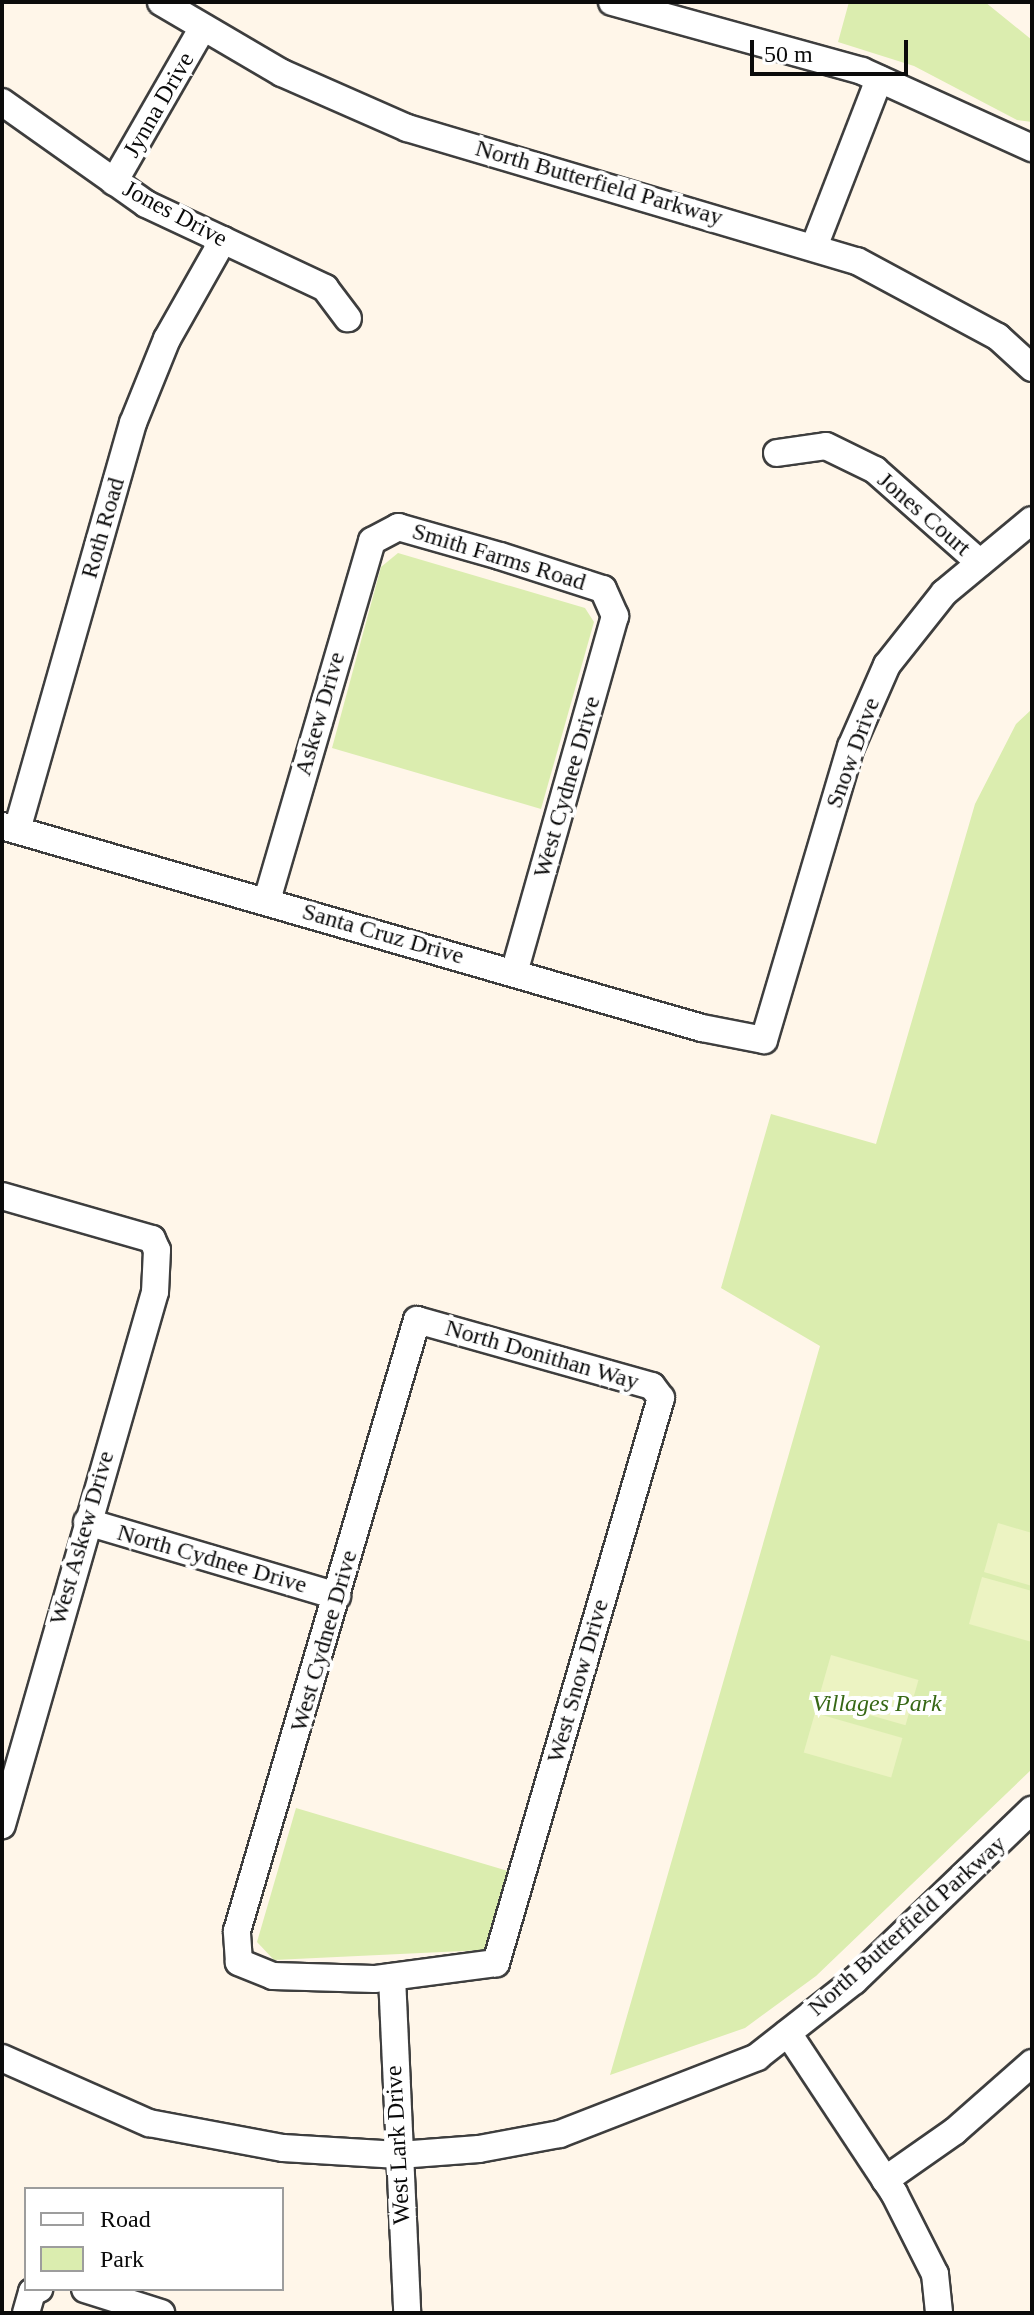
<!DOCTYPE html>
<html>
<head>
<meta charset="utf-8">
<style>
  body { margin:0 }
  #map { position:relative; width:1034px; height:2315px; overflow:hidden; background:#fff6e9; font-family:Georgia,serif }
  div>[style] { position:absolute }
  .green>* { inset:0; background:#dbedaf }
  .pitch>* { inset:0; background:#ecf3c2; transform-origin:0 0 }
  .roads { filter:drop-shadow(2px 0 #3e3e3e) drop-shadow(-2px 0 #3e3e3e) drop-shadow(0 2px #3e3e3e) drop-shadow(0 -2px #3e3e3e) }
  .minor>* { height:26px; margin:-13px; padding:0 13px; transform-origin:13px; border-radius:13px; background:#fff }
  span { translate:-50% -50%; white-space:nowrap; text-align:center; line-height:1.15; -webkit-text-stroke:8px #fff; paint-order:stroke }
  .street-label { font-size:24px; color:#0b0b0b }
  .park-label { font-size:24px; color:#376816; font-style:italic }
  .frame { position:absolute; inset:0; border:4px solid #0b0b0b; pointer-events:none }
  .legend { position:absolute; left:24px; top:2187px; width:260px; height:104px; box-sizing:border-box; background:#fff; border:2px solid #9d9d9d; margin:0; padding:10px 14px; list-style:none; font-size:24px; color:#0b0b0b }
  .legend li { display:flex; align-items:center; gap:16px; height:40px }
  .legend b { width:40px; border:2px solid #9d9d9d }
  .scale { position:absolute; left:750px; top:40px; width:158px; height:36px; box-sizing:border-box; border:4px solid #0b0b0b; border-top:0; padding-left:10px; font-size:24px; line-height:28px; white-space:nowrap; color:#0b0b0b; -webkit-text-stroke:6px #fff; paint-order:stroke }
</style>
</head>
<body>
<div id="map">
  <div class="green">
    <div style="clip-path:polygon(849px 2px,985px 2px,1032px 40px,1032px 122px,1017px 120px,914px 66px,838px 42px)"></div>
    <div style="clip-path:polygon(398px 553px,585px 608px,594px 622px,541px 809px,332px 748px,381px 567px)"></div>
    <div style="clip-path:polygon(1032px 709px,1032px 1769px,816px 1976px,745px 2028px,610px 2075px,820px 1346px,721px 1288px,771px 1114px,876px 1144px,975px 804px,1016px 724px)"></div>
    <div style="clip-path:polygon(296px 1808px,508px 1871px,484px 1950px,274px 1960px,257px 1942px)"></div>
  </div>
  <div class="pitch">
    <div style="clip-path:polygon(998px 1523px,1032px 1533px,1032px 1586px,984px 1572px)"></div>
    <div style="clip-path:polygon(982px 1577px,1032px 1591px,1032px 1642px,969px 1624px)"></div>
    <div style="left:831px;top:1655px;width:91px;height:47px;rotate:16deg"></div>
    <div style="left:815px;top:1713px;width:91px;height:41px;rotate:16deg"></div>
  </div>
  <div class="roads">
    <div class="minor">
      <div style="left:161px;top:2px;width:140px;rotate:30.4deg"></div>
      <div style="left:282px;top:73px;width:137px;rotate:23.7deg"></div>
      <div style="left:407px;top:128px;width:469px;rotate:16.5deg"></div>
      <div style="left:857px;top:261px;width:160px;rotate:28.3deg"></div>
      <div style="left:998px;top:337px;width:46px;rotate:42.4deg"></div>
      <div style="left:612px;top:2px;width:259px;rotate:15.4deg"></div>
      <div style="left:862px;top:71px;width:187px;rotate:24.4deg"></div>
      <div style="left:2px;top:102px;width:176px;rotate:35.3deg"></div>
      <div style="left:146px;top:204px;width:198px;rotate:25.1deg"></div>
      <div style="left:325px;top:288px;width:38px;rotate:53deg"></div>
      <div style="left:114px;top:182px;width:177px;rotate:-60.1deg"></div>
      <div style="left:814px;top:247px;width:180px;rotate:-68.8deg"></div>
      <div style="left:777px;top:453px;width:49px;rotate:-8.1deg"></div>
      <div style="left:826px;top:446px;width:55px;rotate:26.1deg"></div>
      <div style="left:875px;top:470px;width:140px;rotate:41.5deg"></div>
      <div style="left:2px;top:826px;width:729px;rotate:16.1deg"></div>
      <div style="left:702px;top:1028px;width:63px;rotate:11deg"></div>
      <div style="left:764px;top:1040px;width:306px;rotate:-73.5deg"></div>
      <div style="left:851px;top:747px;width:90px;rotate:-66.3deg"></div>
      <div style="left:887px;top:665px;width:92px;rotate:-51.6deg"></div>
      <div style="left:944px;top:593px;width:114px;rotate:-39.7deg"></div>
      <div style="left:17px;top:830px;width:423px;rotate:-74.1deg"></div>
      <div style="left:133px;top:423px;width:91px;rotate:-68deg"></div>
      <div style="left:167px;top:339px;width:114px;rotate:-60.5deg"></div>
      <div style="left:267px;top:900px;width:374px;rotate:-73.7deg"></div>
      <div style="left:372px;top:541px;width:30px;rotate:-28deg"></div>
      <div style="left:398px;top:527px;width:106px;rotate:15.9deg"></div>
      <div style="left:500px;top:556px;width:108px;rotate:17.8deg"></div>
      <div style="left:603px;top:589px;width:30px;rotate:66deg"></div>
      <div style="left:615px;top:616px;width:371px;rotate:105.8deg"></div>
      <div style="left:2px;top:1196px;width:156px;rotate:16deg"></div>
      <div style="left:152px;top:1239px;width:12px;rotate:66deg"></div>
      <div style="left:157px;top:1250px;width:42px;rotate:92.7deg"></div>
      <div style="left:155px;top:1292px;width:555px;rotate:106.02deg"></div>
      <div style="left:417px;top:1320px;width:244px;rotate:15.7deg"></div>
      <div style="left:652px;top:1386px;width:15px;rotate:53deg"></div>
      <div style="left:661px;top:1398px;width:589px;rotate:106.28deg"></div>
      <div style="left:496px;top:1963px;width:123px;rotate:172.5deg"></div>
      <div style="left:374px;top:1979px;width:101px;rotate:-178.3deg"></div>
      <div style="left:273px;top:1976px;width:37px;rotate:-158deg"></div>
      <div style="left:239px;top:1962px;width:31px;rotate:-94deg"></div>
      <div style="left:237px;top:1931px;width:637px;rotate:-73.59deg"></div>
      <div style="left:87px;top:1522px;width:261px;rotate:16.5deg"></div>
      <div style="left:392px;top:1977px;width:336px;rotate:87.4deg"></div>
      <div style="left:788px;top:2033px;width:192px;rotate:56.5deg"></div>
      <div style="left:894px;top:2193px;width:91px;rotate:63.2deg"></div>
      <div style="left:935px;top:2274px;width:39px;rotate:84deg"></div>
      <div style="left:2px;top:2058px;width:161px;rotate:23.9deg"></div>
      <div style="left:149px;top:2123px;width:136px;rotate:10.6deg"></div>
      <div style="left:283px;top:2148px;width:116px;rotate:3.5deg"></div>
      <div style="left:399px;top:2155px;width:80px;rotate:-4.3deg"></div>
      <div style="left:479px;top:2149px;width:82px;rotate:-10.5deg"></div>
      <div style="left:560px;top:2134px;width:212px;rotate:-21.3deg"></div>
      <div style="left:757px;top:2057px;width:123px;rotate:-38.1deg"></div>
      <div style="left:854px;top:1981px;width:247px;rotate:-43.9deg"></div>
      <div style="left:885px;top:2180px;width:85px;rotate:-35deg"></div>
      <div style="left:955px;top:2131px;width:103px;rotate:-41.4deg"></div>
      <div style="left:85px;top:2289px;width:80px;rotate:17.5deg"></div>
      <div style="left:26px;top:2313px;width:22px;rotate:-74deg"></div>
      <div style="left:32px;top:2292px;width:8px;rotate:-23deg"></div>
    </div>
  </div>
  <div class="street-label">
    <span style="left:159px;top:105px;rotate:-60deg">Jynna Drive</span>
    <span style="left:599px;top:183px;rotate:16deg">North Butterfield Parkway</span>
    <span style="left:175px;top:214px;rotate:28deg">Jones Drive</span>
    <span style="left:924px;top:514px;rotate:41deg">Jones Court</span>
    <span style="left:103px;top:528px;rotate:-74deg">Roth Road</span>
    <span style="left:499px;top:557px;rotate:17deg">Smith Farms Road</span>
    <span style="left:320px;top:714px;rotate:-74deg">Askew Drive</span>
    <span style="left:853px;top:753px;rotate:-70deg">Snow Drive</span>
    <span style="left:567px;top:787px;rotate:-74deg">West Cydnee Drive</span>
    <span style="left:383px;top:934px;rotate:16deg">Santa Cruz Drive</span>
    <span style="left:542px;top:1355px;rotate:16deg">North Donithan Way</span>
    <span style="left:82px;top:1538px;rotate:-74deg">West Askew Drive</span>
    <span style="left:212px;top:1559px;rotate:16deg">North Cydnee Drive</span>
    <span style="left:324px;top:1641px;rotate:-74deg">West Cydnee Drive</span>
    <span style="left:578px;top:1681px;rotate:-74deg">West Snow Drive</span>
    <span style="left:907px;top:1926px;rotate:-42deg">North Butterfield Parkway</span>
    <span style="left:398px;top:2145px;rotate:-93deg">West Lark Drive</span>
  </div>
  <div class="park-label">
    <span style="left:877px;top:1704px">Villages Park</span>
  </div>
  <div class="frame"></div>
  <ul class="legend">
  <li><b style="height:10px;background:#fff"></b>Road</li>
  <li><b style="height:22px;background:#dbedaf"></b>Park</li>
  </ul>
  <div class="scale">50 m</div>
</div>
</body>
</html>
